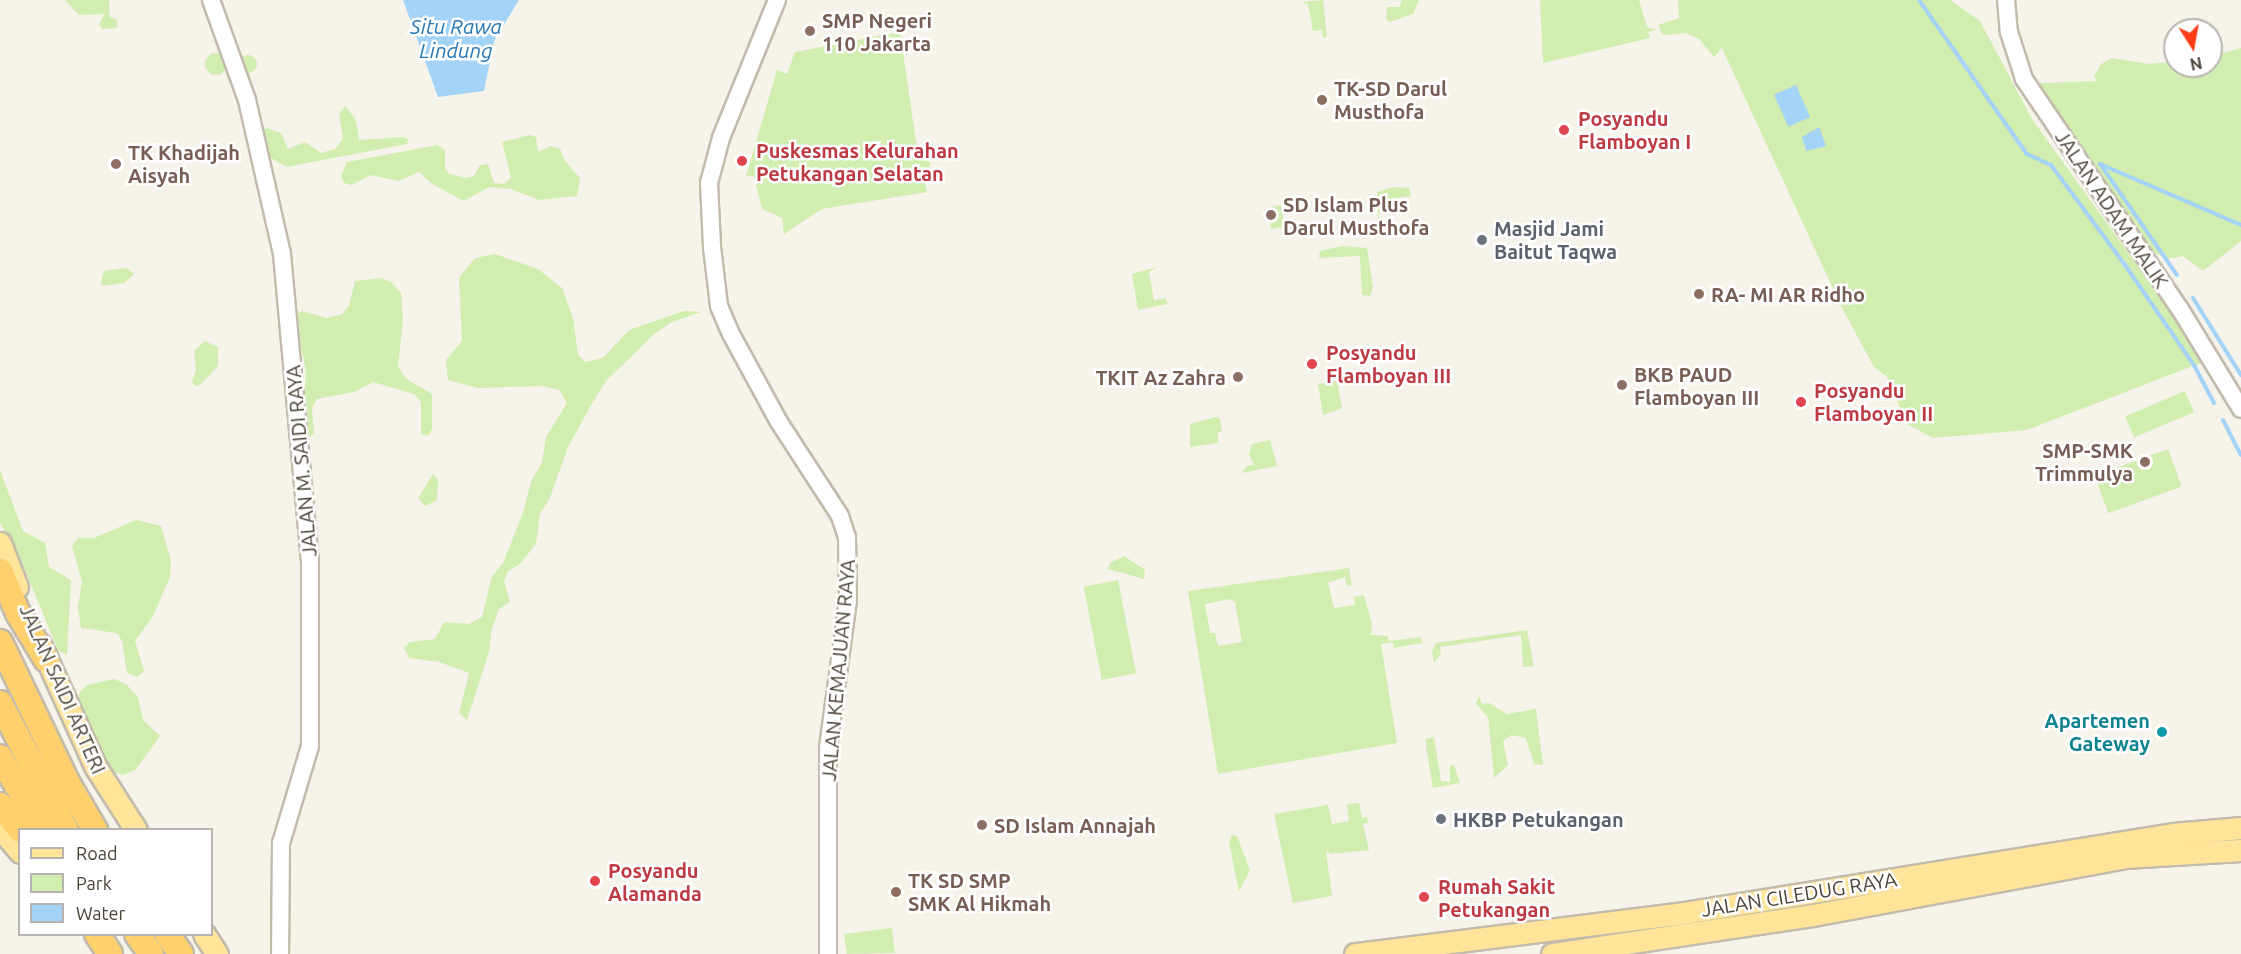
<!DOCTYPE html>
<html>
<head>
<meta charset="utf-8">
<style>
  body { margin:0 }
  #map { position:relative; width:2241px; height:954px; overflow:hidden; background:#f6f3ea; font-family:Ubuntu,sans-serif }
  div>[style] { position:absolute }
  .green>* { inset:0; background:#d1edb0; transform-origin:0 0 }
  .round { border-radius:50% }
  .water>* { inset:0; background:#a3d3f6; transform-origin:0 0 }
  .stream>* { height:4px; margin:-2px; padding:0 2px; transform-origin:2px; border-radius:2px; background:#a3d3f6 }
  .roads { filter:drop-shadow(2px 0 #c2bbac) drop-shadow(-2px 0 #c2bbac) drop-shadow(0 2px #c2bbac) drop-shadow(0 -2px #c2bbac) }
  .tertiary>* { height:16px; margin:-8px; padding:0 8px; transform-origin:8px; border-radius:8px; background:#fff }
  .primary>* { height:21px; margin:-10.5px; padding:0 10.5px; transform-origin:10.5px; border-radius:10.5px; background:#ffe49a }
  .motorway>* { height:24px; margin:-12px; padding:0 12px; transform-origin:12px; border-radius:12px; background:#ffd06c }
  .dots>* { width:16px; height:16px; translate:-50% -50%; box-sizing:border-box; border:3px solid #fff; border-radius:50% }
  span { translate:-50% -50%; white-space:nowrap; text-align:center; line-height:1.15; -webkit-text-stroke:5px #fff; paint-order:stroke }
  .education-label { font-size:20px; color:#785e54; font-weight:700 }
  .left { translate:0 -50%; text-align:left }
  .right { translate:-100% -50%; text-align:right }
  .health-label { font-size:20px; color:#be3a42; font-weight:700 }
  .street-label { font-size:20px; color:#4b4337 }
  .worship-label { font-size:20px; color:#5b616d; font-weight:700 }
  .culture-label { font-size:20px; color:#0d838f; font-weight:700 }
  .water-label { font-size:21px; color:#2678b7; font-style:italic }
  .legend { position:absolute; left:18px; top:828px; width:195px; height:108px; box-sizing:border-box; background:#fff; border:2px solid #b7b4af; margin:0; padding:8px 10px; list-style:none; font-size:18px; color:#4b4337 }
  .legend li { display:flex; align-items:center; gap:12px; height:30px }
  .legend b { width:30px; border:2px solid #b7b4af }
  .north { position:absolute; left:2163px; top:18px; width:60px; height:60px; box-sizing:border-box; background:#fff; border:2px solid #b7b4af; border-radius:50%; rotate:169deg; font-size:16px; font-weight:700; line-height:24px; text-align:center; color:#4b4337 }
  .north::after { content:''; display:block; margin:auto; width:21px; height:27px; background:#ff3e18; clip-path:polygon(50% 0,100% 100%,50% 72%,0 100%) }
</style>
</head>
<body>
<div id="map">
  <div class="green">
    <div style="clip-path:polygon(65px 0,109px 0,110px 17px,117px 20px,117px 28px,102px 29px,99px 24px,105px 14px,79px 15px)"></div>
    <div style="clip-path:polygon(1323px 0,1327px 37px,1323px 38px,1322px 30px,1313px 31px,1308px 4px,1301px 2px)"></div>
    <div style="clip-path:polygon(1402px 0,1419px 0,1413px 14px,1390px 22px,1386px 19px,1387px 7px,1399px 7px)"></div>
    <div style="clip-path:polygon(1540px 0,1639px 0,1647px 27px,1656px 30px,1648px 32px,1650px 38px,1543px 63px)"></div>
    <div style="clip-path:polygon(1678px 0,1950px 0,1980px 21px,2032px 119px,2206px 361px,2027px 430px,1933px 438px,1907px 424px,1887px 377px,1874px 367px,1842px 308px,1722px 48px,1714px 57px,1699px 39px,1686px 33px,1663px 35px,1658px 25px,1679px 18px)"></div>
    <div style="clip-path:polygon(900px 32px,918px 155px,931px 163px,924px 179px,927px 192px,822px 209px,784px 234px,782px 218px,762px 209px,754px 176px,746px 176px,777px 70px,787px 74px,795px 52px)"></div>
    <div style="clip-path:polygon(2241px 48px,2241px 241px,2203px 271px,2183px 256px,2167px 259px,2155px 253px,2086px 164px,2039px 83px,2097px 81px,2094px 76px,2101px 64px,2112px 58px,2149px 64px,2175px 61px,2175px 66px,2211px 66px,2211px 56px)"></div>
    <div class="round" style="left:205px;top:53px;width:22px;height:22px"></div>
    <div class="round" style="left:239px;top:55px;width:18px;height:18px"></div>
    <div style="clip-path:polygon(345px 106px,356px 120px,359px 140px,402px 137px,408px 139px,407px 144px,286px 167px,266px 155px,262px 130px,267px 128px,281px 133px,288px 149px,305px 142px,321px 153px,335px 149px,343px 139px,339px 113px)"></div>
    <div style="clip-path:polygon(529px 135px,536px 137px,538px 152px,551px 146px,560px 149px,565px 161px,580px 178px,577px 196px,539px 200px,511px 189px,489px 187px,464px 201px,432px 184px,419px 172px,398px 181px,370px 175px,352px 185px,344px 183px,341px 176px,347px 162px,437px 145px,445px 150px,445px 168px,449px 174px,466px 178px,474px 176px,480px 165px,488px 164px,494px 183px,504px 184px,511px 178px,502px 142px)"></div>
    <div style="clip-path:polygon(1393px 187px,1409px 188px,1411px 196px,1397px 198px,1379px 209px,1378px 227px,1377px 192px)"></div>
    <div style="left:1281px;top:205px;width:22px;height:14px;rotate:80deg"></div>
    <div style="clip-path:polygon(1343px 246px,1367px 248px,1373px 287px,1370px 296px,1362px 295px,1360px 256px,1319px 258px,1320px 251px)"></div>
    <div style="clip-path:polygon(495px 254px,538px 269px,562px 288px,573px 318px,578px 355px,585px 362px,603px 358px,629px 330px,684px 311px,701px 312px,672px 322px,653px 335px,606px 381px,590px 407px,568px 447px,549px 500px,540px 513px,536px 544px,520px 564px,508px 571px,504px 581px,510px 602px,499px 609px,492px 628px,489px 652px,467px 720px,459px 713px,469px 673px,439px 662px,409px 658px,404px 647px,410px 642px,435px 639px,444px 622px,469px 624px,482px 617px,492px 576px,503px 563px,524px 510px,531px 481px,542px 463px,546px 437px,567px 403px,559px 390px,543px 386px,478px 388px,448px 380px,446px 360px,462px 341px,459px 278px,475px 258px)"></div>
    <div style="clip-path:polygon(1157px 267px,1149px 272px,1154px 300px,1166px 298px,1167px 304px,1138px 310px,1132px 274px)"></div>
    <div style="clip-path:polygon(127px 268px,134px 274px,124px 283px,103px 286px,101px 283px,104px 271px)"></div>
    <div style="clip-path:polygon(381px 278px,391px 282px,401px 293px,403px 319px,398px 366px,406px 379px,432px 394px,432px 429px,428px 436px,421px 434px,421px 402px,414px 394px,373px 382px,354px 392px,317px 399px,312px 408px,314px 434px,309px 437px,303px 429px,306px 371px,297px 329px,298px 314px,302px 311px,327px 318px,342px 314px,349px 306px,355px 281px)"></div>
    <div style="clip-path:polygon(205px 341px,218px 347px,218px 366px,200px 385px,195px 386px,192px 382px,196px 370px,194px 351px)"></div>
    <div style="clip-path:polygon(1337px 381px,1342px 408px,1323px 415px,1318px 384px)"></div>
    <div style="left:2185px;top:391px;width:23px;height:65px;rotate:67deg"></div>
    <div style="clip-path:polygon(1216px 417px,1220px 419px,1222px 432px,1218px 432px,1218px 443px,1190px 447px,1190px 424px)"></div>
    <div style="clip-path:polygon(1270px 440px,1277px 466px,1242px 473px,1247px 466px,1254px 465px,1249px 455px,1252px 444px)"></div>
    <div style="left:2168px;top:449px;width:40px;height:78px;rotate:70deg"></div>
    <div style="clip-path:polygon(0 470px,23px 531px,45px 543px,49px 567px,71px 580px,67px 655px,58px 650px,20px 558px,0 523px)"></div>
    <div style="clip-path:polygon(433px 474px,438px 480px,437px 500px,425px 506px,418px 498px)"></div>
    <div style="clip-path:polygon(136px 520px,161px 526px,171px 561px,170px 577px,153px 616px,135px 641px,144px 671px,137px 677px,127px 673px,122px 641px,117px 633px,81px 628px,78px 607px,82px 582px,72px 546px,78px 538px,94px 538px)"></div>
    <div style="clip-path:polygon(1124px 556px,1145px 570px,1144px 579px,1108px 569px,1110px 563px)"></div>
    <div style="clip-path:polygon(evenodd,1349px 568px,1352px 585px,1347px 586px,1345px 577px,1328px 583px,1334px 608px,1355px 605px,1354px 597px,1364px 595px,1372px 624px,1371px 635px,1388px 636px,1389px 641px,1421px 637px,1422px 643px,1394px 648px,1393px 642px,1381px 644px,1397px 743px,1218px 774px,1188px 591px,1349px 568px,1230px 599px,1235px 602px,1242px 642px,1218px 646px,1215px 633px,1210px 633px,1205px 604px,1230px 599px)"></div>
    <div style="left:1118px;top:580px;width:95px;height:35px;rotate:79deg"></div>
    <div style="clip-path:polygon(1527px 630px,1534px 666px,1523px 667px,1521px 635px,1440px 647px,1441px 654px,1434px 663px,1432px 652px,1436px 643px)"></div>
    <div style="clip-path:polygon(114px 679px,126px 684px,138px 697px,143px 720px,160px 736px,135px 770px,123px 775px,113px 772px,105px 761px,77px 702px,80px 692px,87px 685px)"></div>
    <div style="clip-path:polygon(1479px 696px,1482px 704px,1489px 703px,1507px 714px,1536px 709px,1543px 765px,1534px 764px,1526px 738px,1511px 735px,1503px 741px,1508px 765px,1494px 778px,1488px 717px,1476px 704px)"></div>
    <div style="clip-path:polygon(1434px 737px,1441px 781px,1450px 782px,1450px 766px,1454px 765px,1460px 783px,1433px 788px,1426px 747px,1426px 739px)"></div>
    <div style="clip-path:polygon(1359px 803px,1362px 818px,1367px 817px,1368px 823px,1363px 824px,1369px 850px,1331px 854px,1326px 851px,1332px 896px,1293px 903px,1274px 814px,1328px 805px,1332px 824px,1349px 821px,1347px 804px)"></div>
    <div style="clip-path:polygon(1232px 835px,1237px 836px,1250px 870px,1239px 892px,1229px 842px)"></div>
    <div style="clip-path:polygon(892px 928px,895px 953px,847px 954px,844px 934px)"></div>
  </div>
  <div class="water">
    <div style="clip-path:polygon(403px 0,519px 0,494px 41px,484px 91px,438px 97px)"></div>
    <div style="left:1796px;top:85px;width:35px;height:24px;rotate:66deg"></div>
    <div style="clip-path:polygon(1819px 127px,1826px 146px,1806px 151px,1802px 137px)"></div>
  </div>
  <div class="stream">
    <div style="left:1919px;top:0;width:188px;rotate:55deg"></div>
    <div style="left:2027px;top:154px;width:26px;rotate:25deg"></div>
    <div style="left:2051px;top:165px;width:124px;rotate:53.5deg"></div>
    <div style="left:2125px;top:265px;width:124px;rotate:55.5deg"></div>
    <div style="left:2195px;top:367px;width:41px;rotate:62.2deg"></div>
    <div style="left:2177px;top:275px;width:135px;rotate:-124.7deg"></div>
    <div style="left:2100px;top:164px;width:154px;rotate:23.4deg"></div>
    <div style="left:2193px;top:298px;width:91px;rotate:58.1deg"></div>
    <div style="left:2223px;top:420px;width:39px;rotate:63deg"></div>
  </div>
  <div class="roads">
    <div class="tertiary">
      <div style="left:211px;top:0;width:106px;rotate:70.2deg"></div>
      <div style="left:247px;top:100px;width:158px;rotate:77.2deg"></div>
      <div style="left:282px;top:254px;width:310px;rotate:84.8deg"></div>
      <div style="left:310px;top:563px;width:183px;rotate:90deg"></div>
      <div style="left:310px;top:746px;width:101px;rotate:106.6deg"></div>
      <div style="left:281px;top:843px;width:111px;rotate:90.5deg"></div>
      <div style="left:777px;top:0;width:149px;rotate:112.1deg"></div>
      <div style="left:721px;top:138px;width:47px;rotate:104.9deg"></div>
      <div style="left:709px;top:183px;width:64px;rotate:87.3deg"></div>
      <div style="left:712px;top:247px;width:59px;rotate:83.2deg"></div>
      <div style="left:719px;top:306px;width:30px;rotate:67deg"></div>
      <div style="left:731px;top:334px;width:100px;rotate:61.4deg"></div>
      <div style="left:779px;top:422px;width:112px;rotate:57deg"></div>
      <div style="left:840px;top:516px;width:22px;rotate:72deg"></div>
      <div style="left:847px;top:537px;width:63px;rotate:89.1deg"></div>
      <div style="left:848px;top:600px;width:149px;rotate:97.7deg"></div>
      <div style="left:828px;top:748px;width:206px;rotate:90deg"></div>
      <div style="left:2006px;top:0;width:32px;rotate:85deg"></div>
      <div style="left:2009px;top:32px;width:49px;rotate:72.3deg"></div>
      <div style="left:2024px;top:79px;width:278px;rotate:55.9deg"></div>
      <div style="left:2180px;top:309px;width:117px;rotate:58.6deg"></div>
    </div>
    <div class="primary">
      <div style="left:0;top:543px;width:47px;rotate:68.9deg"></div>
      <div style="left:40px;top:644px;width:134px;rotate:65.7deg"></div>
      <div style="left:95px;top:766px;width:76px;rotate:57.4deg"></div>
      <div style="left:0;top:828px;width:31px;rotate:50deg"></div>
      <div style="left:204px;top:934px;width:24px;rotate:57deg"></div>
      <div style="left:1355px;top:954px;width:324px;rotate:-7.1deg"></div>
      <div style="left:1677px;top:914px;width:502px;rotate:-9.16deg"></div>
      <div style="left:2173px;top:834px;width:68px;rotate:-5deg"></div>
      <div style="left:1552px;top:954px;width:264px;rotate:-8.5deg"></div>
      <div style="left:1813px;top:915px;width:317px;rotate:-10.5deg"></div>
      <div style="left:2125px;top:857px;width:116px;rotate:-3.5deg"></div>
    </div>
    <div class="motorway">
      <div style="left:0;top:571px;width:46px;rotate:66.8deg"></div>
      <div style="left:18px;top:613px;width:54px;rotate:58.7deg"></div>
      <div style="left:0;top:642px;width:155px;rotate:64.4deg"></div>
      <div style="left:67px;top:782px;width:56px;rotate:59.7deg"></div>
      <div style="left:0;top:703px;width:143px;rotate:62.5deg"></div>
      <div style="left:0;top:757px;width:85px;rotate:59.5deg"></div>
      <div style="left:0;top:805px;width:32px;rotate:51deg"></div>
      <div style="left:97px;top:934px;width:24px;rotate:57deg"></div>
      <div style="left:137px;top:934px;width:24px;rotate:55deg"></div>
      <div style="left:167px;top:934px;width:24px;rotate:55deg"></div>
    </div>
  </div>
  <div class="dots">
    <div style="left:810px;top:31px;background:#8d6e63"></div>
    <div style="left:1322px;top:100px;background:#8d6e63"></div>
    <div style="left:1564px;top:130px;background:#e0444e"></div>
    <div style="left:742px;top:161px;background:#e0444e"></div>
    <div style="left:116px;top:164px;background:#8d6e63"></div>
    <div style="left:1271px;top:215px;background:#8d6e63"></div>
    <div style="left:1482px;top:240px;background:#6b7280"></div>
    <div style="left:1699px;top:294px;background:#8d6e63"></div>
    <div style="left:1312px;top:364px;background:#e0444e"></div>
    <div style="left:1238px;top:377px;background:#8d6e63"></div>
    <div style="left:1622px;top:385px;background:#8d6e63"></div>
    <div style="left:1801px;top:402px;background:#e0444e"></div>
    <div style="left:2145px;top:462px;background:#8d6e63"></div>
    <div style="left:2162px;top:732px;background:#0f9aa8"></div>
    <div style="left:1441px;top:819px;background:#6b7280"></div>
    <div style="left:982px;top:825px;background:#8d6e63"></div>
    <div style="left:595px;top:881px;background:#e0444e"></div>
    <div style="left:896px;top:892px;background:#8d6e63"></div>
    <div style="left:1424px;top:897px;background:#e0444e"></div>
  </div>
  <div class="education-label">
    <span class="left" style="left:822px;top:32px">SMP Negeri<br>110 Jakarta</span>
    <span class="left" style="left:1334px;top:100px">TK-SD Darul<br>Musthofa</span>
    <span class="left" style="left:128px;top:164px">TK Khadijah<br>Aisyah</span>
    <span class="left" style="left:1283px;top:216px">SD Islam Plus<br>Darul Musthofa</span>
    <span class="left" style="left:1711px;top:294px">RA- MI AR Ridho</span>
    <span class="left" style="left:1634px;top:386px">BKB PAUD<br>Flamboyan III</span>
    <span class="right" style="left:1226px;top:377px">TKIT Az Zahra</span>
    <span class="right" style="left:2133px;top:462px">SMP-SMK<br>Trimmulya</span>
    <span class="left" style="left:994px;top:825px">SD Islam Annajah</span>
    <span class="left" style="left:908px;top:892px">TK SD SMP<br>SMK Al Hikmah</span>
  </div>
  <div class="health-label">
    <span class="left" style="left:1578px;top:130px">Posyandu<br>Flamboyan I</span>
    <span class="left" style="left:756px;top:162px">Puskesmas Kelurahan<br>Petukangan Selatan</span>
    <span class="left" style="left:1326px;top:364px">Posyandu<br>Flamboyan III</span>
    <span class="left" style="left:1814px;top:402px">Posyandu<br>Flamboyan II</span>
    <span class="left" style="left:608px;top:882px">Posyandu<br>Alamanda</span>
    <span class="left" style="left:1438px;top:898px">Rumah Sakit<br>Petukangan</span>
  </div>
  <div class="street-label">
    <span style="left:2112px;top:209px;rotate:56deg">JALAN ADAM MALIK</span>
    <span style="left:301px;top:461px;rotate:-95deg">JALAN M. SAIDI RAYA</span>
    <span style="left:838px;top:670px;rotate:-85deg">JALAN KEMAJUAN RAYA</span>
    <span style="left:63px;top:689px;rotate:66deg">JALAN SAIDI ARTERI</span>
    <span style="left:1799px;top:894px;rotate:-9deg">JALAN CILEDUG RAYA</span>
  </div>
  <div class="worship-label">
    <span class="left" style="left:1494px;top:240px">Masjid Jami<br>Baitut Taqwa</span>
    <span class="left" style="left:1453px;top:819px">HKBP Petukangan</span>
  </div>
  <div class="culture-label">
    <span class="right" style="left:2150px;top:732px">Apartemen<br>Gateway</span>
  </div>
  <div class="water-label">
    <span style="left:456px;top:38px">Situ Rawa<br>Lindung</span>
  </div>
  <ul class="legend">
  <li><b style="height:8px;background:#ffe49a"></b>Road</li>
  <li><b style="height:16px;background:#d1edb0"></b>Park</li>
  <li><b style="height:16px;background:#a3d3f6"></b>Water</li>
  </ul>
  <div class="north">N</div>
</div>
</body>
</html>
